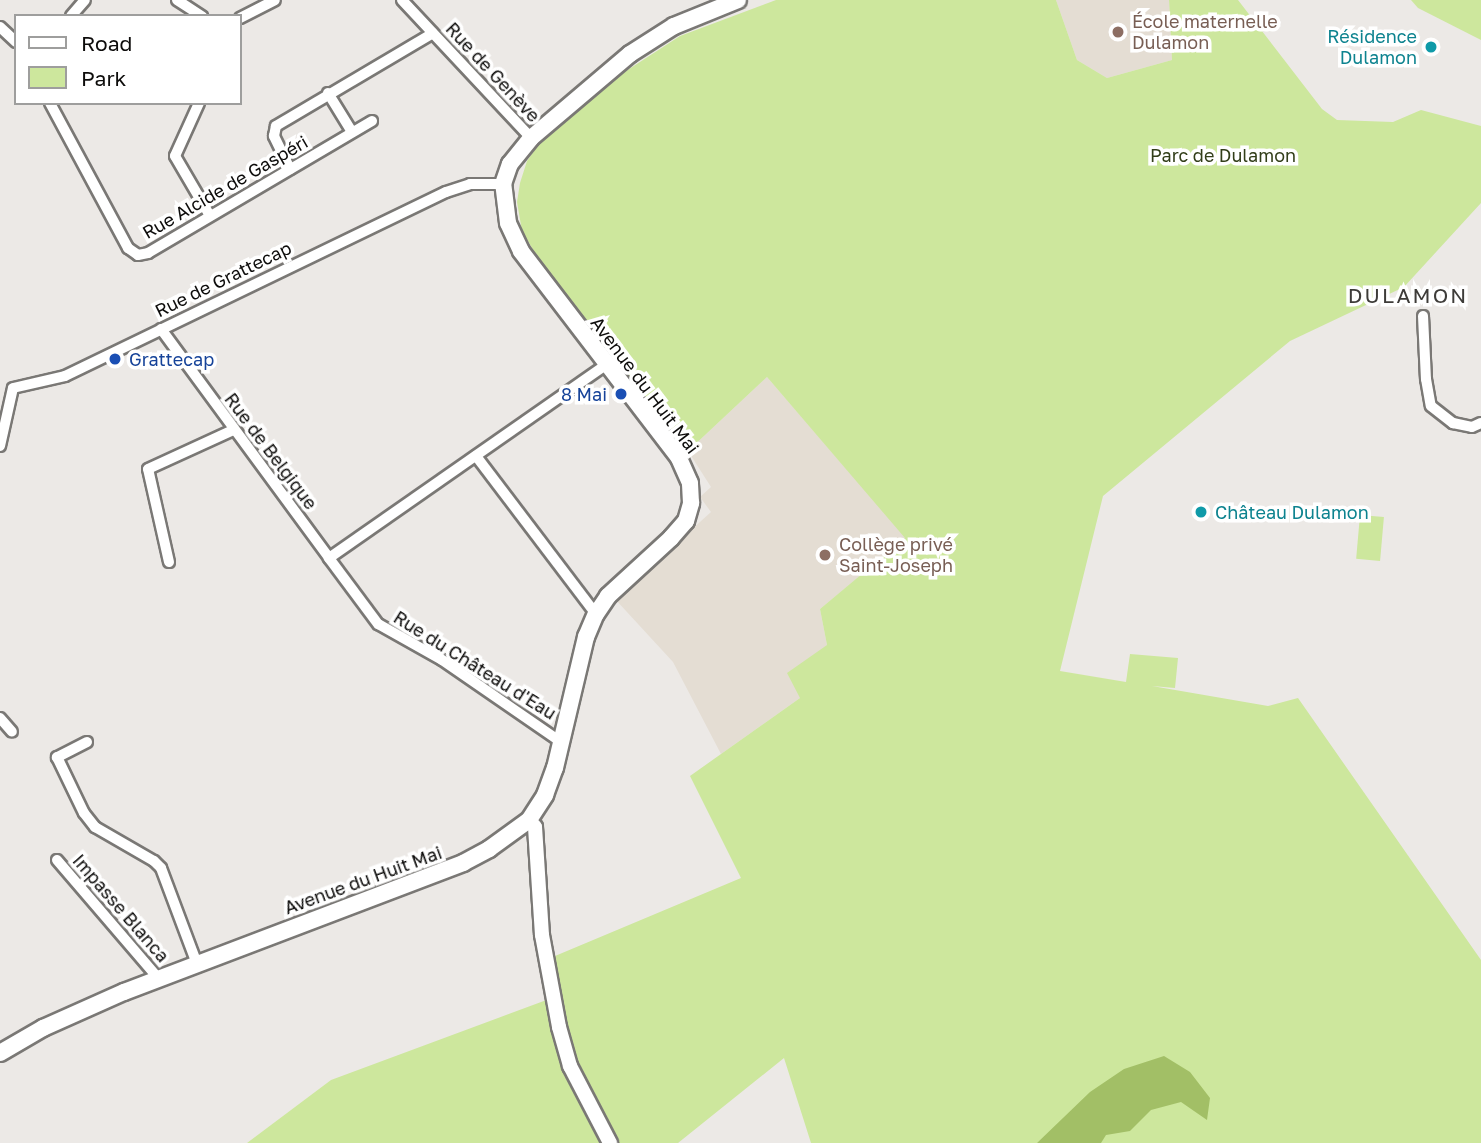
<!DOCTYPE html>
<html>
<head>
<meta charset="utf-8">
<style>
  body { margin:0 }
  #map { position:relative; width:1481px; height:1143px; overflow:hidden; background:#ece9e6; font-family:"Golos Text",sans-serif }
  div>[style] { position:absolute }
  .built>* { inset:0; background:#e4ddd3 }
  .green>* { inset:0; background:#cde79d; transform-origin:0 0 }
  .forest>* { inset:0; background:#a2bf66 }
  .roads { filter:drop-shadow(2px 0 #7a7875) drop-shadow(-2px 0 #7a7875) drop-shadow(0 2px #7a7875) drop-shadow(0 -2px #7a7875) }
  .minor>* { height:10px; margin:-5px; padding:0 5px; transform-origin:5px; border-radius:5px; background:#fff }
  .tertiary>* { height:14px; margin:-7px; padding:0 7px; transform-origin:7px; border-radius:7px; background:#fff }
  .secondary>* { height:16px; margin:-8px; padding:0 8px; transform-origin:8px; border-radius:8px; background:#fff }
  .dots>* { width:19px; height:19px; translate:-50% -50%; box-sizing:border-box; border:4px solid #fff; border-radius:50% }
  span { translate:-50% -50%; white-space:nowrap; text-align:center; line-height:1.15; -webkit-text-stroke:7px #fff; paint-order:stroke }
  .education-label { font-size:18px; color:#785e54 }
  .left { translate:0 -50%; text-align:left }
  .culture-label { font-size:18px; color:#0d838f }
  .right { translate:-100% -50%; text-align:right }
  .street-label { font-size:18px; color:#0d0c0b }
  .park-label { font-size:18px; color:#323e19 }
  .transit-label { font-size:18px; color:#164399 }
  .quarter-label { font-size:21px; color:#3e3c39; letter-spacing:2px }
  .legend { position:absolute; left:14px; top:14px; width:228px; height:91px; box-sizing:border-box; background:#fff; border:2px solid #9e9e9d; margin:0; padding:9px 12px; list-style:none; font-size:21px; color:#0d0c0b }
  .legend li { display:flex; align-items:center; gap:14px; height:35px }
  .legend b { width:35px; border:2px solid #9e9e9d }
</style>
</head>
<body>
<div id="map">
  <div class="built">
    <div style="clip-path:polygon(1056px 0,1169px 0,1172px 60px,1107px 78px,1077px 60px)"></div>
    <div style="clip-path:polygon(767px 377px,906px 538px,820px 609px,827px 645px,800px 698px,721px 754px,673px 662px,615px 599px,711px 512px,700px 497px,711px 487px,688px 451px)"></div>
  </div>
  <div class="green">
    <div style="clip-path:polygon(776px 0,1056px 0,1077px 60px,1107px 78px,1172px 60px,1169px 0,1238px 0,1322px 109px,1337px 120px,1393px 122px,1421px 110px,1481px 126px,1481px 203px,1404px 287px,1290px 341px,1103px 496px,1060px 671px,1126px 682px,1130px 654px,1178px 658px,1175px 688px,1152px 686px,1268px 706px,1298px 698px,1481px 960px,1481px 1143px,811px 1143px,784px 1058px,678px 1143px,247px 1143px,331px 1080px,560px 995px,555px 956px,741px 878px,690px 776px,800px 698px,787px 673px,827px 645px,820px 609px,905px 538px,767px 377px,688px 451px,539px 260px,522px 231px,517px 202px,520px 183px,527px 161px,542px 139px,626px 71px,680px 36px)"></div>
    <div style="clip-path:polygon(1411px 0,1481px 0,1481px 40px,1418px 8px)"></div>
    <div style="left:1360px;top:515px;width:24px;height:44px;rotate:5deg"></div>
  </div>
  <div class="forest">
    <div style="clip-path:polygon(1164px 1056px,1190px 1072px,1210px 1098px,1207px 1120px,1181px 1102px,1151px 1110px,1130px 1131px,1106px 1135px,1101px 1143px,1037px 1143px,1090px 1092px,1124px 1069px)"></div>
  </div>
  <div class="roads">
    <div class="minor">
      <div style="left:177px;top:0;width:30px;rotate:33deg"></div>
      <div style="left:402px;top:0;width:189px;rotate:46.9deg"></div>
      <div style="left:71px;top:16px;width:21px;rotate:-49deg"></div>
      <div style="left:240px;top:18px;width:39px;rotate:-27deg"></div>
      <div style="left:0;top:27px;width:22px;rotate:43deg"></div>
      <div style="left:328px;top:93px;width:46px;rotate:58.4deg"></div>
      <div style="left:50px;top:103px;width:165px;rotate:61.7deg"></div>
      <div style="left:128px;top:248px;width:12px;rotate:35deg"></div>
      <div style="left:138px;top:255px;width:10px;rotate:-11deg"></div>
      <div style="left:148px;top:253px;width:260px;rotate:-30.5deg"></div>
      <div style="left:199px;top:103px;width:58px;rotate:114.4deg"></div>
      <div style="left:175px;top:156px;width:69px;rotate:59.7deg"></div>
      <div style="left:290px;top:169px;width:37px;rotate:-116deg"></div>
      <div style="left:274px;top:136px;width:10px;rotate:-79deg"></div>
      <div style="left:276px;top:126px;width:182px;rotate:-30.6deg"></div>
      <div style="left:1423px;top:316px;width:63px;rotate:87.3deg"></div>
      <div style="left:1426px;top:379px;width:27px;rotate:80deg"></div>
      <div style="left:1431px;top:406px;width:28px;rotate:38deg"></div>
      <div style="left:1453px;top:423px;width:19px;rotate:12deg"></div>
      <div style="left:1472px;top:427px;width:10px;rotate:-24deg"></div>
      <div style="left:161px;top:329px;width:284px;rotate:53.7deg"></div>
      <div style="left:0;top:446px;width:59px;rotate:-77.4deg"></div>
      <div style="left:13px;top:388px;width:53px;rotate:-13deg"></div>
      <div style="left:65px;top:376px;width:423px;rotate:-25.8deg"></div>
      <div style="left:446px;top:192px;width:25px;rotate:-18deg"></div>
      <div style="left:470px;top:184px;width:33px"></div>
      <div style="left:476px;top:456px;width:198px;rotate:52.8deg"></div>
      <div style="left:169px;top:562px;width:95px;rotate:-102.7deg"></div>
      <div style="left:148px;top:469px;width:94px;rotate:-24.6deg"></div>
      <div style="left:0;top:718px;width:18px;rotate:49deg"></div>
      <div style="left:87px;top:742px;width:34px;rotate:153deg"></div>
      <div style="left:57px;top:757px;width:62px;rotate:64.3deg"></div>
      <div style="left:84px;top:813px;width:18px;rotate:52deg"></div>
      <div style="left:95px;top:827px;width:68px;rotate:30deg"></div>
      <div style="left:154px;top:861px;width:10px;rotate:45deg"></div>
      <div style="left:161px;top:868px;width:103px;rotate:69.4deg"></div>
      <div style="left:561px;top:742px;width:145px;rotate:-145.4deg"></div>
      <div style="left:442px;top:660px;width:73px;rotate:-150.6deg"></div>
      <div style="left:378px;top:624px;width:82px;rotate:-126.6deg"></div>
      <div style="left:329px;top:558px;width:338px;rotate:-34.9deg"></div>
      <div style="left:57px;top:860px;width:157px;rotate:49.4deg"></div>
    </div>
    <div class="tertiary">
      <div style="left:529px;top:820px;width:9px;rotate:49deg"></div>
      <div style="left:535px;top:827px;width:108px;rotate:86.3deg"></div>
      <div style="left:542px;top:935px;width:94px;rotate:79.5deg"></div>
      <div style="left:559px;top:1027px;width:41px;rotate:74.2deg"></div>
      <div style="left:570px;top:1066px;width:87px;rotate:62.5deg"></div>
    </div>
    <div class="secondary">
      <div style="left:0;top:1053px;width:50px;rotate:-30.2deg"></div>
      <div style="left:43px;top:1028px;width:89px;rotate:-24deg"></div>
      <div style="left:124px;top:992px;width:363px;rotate:-20.8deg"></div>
      <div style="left:463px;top:863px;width:30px;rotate:-28deg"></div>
      <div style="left:489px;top:849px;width:49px;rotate:-35.9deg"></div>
      <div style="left:529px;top:820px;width:30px;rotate:-57deg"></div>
      <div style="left:545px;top:795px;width:29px;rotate:-70deg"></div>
      <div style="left:555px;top:768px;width:135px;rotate:-76.7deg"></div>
      <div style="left:586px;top:637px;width:25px;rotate:-67deg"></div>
      <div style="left:596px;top:614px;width:22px;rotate:-56deg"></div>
      <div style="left:608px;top:596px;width:86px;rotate:-42.6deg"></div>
      <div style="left:671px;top:538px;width:23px;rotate:-49deg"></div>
      <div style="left:686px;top:521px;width:19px;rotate:-74deg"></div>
      <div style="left:691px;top:503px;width:20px;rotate:-93deg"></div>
      <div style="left:690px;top:483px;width:27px;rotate:-114deg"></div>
      <div style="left:679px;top:458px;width:260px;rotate:-127.4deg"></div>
      <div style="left:521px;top:251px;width:31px;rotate:-115deg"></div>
      <div style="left:508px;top:223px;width:39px;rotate:-97deg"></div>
      <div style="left:503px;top:184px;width:21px;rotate:-71deg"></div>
      <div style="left:510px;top:164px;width:33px;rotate:-51deg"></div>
      <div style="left:531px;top:138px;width:130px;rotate:-40.3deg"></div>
      <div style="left:630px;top:54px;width:52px;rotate:-32.5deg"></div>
      <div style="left:674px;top:26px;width:69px;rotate:-22.1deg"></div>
    </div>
  </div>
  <div class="dots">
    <div style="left:1118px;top:32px;background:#8d6e63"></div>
    <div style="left:1431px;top:47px;background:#0f9aa8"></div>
    <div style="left:115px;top:359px;background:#1a4fb4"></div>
    <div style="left:621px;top:394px;background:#1a4fb4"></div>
    <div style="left:1201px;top:512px;background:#0f9aa8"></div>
    <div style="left:825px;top:555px;background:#8d6e63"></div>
  </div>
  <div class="education-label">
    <span class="left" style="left:1132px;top:32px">École maternelle<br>Dulamon</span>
    <span class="left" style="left:839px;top:555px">Collège privé<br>Saint-Joseph</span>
  </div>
  <div class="culture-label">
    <span class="right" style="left:1417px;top:47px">Résidence<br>Dulamon</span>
    <span class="left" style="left:1215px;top:512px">Château Dulamon</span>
  </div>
  <div class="street-label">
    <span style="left:493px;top:72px;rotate:47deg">Rue de Genève</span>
    <span style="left:225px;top:187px;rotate:-30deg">Rue Alcide de Gaspéri</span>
    <span style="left:223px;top:279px;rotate:-26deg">Rue de Grattecap</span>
    <span style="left:645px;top:385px;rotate:53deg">Avenue du Huit Mai</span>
    <span style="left:271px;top:451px;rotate:53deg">Rue de Belgique</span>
    <span style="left:475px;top:665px;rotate:32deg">Rue du Château d'Eau</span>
    <span style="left:363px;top:880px;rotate:-20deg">Avenue du Huit Mai</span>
    <span style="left:121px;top:908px;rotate:49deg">Impasse Blanca</span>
  </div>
  <div class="park-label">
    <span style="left:1223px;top:155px">Parc de Dulamon</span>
  </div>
  <div class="transit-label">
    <span class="left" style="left:129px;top:359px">Grattecap</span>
    <span class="right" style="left:607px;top:394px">8 Mai</span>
  </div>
  <div class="quarter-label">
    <span style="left:1408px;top:295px">DULAMON</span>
  </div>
  <ul class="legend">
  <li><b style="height:9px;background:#fff"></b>Road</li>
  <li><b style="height:19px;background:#cde79d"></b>Park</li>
  </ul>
</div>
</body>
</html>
